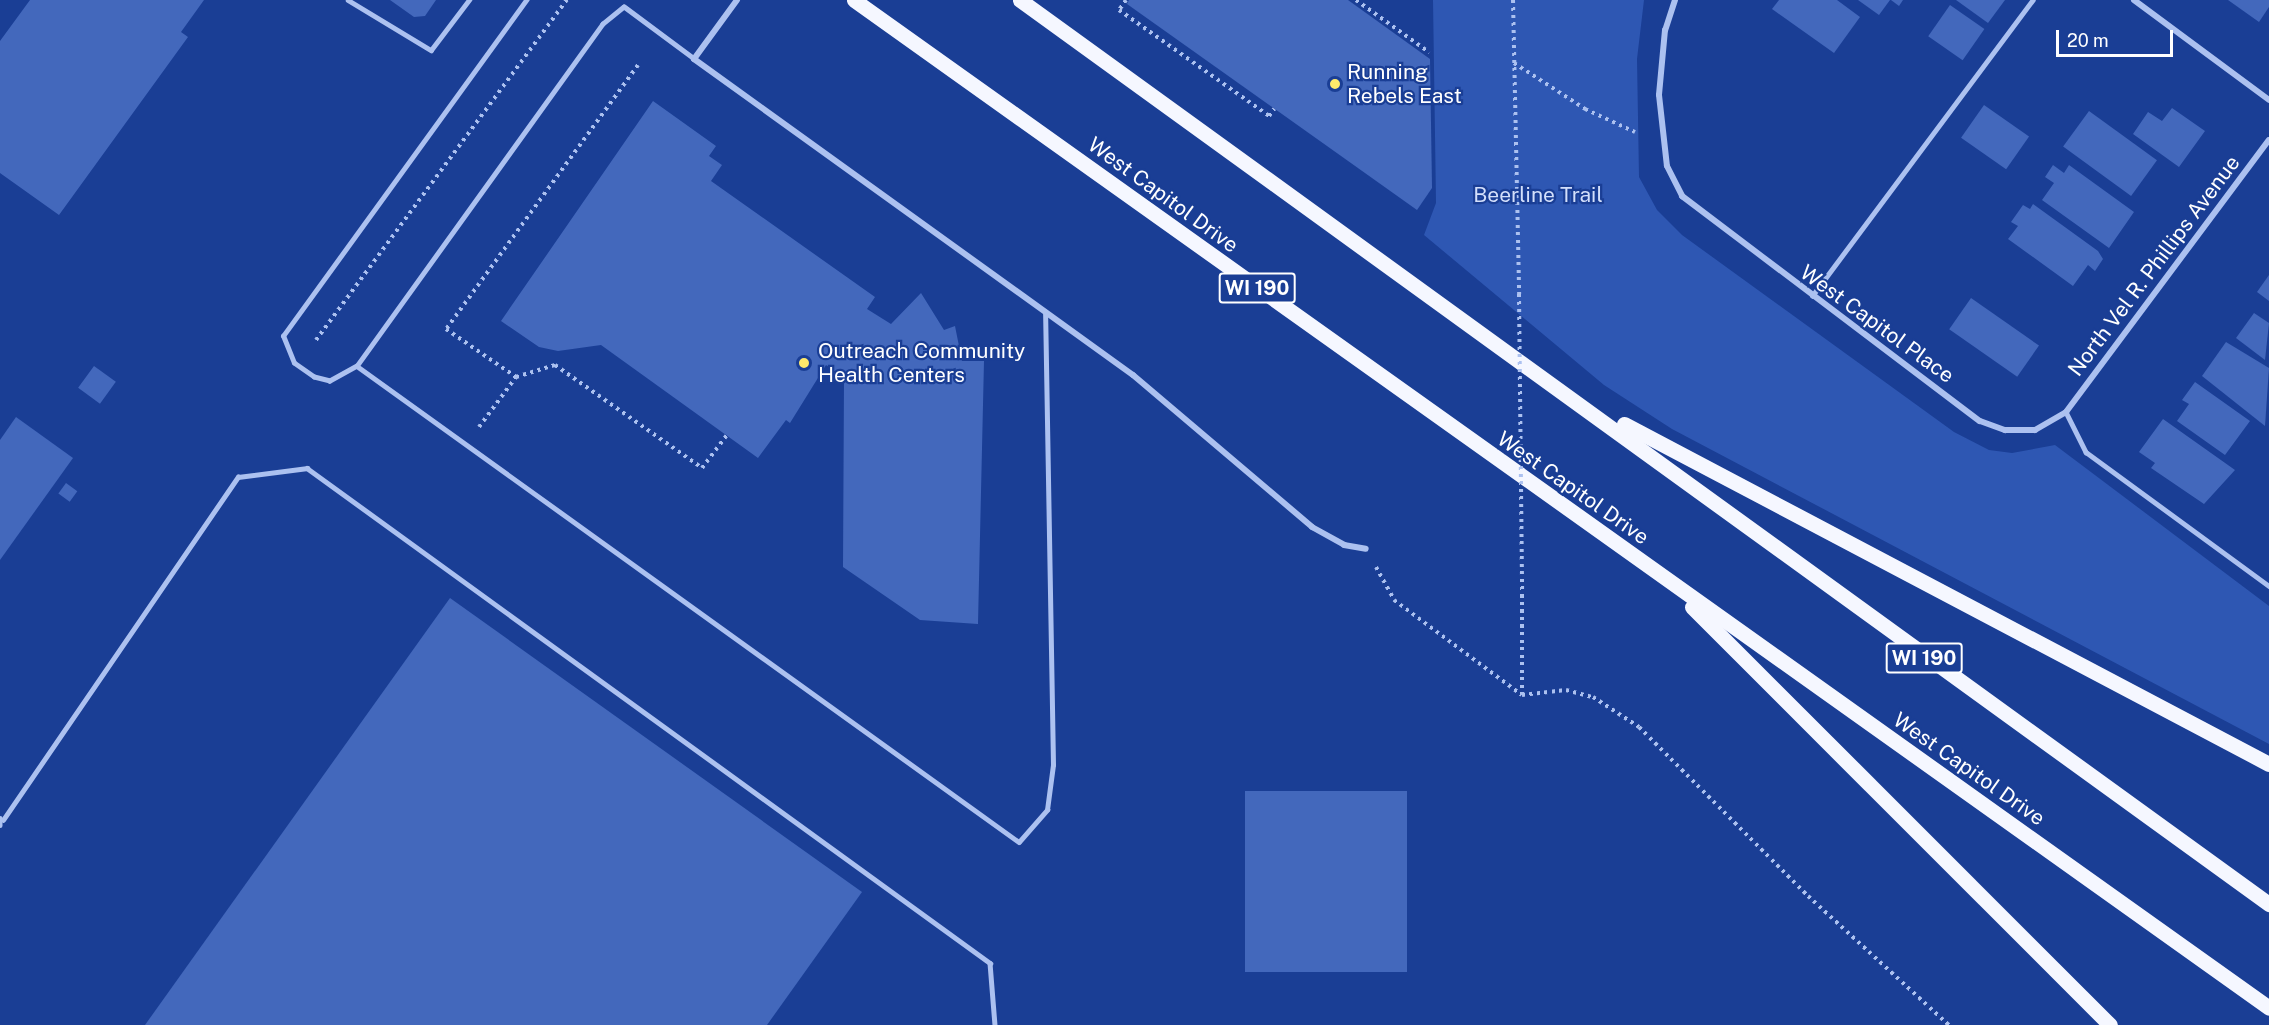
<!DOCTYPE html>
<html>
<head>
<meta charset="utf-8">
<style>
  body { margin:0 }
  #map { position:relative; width:2269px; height:1025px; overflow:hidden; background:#1a3e95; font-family:"Public Sans",sans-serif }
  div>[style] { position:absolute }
  .green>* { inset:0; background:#2e57b3 }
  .building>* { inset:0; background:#4368bc; transform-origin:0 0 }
  .path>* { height:4px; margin-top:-2px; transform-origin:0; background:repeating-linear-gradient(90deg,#acc1f0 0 3px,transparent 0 7.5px) }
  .service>* { height:4.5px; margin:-2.25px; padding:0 2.25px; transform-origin:2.25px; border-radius:2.25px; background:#acc1f0 }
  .minor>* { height:6px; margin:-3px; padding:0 3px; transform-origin:3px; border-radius:3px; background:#acc1f0 }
  .primary>* { height:15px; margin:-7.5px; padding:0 7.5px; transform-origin:7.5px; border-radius:7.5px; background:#f5f7ff }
  .path-bridge>* { height:4px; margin-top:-2px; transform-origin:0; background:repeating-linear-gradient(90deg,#acc1f0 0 3px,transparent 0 7.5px) }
  .dots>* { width:16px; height:16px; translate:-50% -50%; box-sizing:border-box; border:3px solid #1a3e95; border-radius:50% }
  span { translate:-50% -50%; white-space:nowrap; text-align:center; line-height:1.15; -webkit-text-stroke:4.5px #1a3e95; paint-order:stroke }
  .shield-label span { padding:2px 4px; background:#1a3e95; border:2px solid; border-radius:4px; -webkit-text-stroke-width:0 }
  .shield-label { font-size:20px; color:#fff; font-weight:700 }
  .poi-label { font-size:21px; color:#fff }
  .left { translate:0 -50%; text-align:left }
  .street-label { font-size:21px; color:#fff }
  .park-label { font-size:21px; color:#d3dffb }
  .scale { position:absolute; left:2056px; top:30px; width:117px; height:27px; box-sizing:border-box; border:3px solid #fff; border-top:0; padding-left:8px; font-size:18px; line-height:21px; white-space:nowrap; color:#fff; -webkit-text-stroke:4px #1a3e95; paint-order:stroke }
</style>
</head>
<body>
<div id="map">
  <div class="green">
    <div style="clip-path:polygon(1433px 0,1644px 0,1637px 59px,1639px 177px,1657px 210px,1682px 235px,1954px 432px,1989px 450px,2012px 453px,2055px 445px,2269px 606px,2269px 744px,1672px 429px,1604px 385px,1424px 235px,1436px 203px)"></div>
  </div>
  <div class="building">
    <div style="clip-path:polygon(30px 0,204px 0,181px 32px,188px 37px,59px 215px,0 173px,0 41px)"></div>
    <div style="clip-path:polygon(390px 0,436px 0,425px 16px,414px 17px)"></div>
    <div style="clip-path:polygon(1129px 0,1348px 0,1430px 59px,1432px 188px,1417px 210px,1127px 4px)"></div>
    <div style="clip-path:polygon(1779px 0,1837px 0,1860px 17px,1834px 53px,1772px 9px)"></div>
    <div style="clip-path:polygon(1858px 0,1890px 0,1879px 15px)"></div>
    <div style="clip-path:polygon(1891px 0,1903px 0,1899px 6px)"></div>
    <div style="clip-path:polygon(1956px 0,2005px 0,1988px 23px)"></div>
    <div style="clip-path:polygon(2228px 0,2269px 0,2269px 7px,2259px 22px)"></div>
    <div style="left:1950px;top:5px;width:42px;height:38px;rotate:35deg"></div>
    <div style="clip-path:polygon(653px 101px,716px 146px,709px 156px,722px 165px,711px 181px,875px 297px,867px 309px,891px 324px,921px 293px,944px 330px,955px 326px,962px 361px,984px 361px,978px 624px,920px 620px,843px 567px,844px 378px,826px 365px,790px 423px,786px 420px,758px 458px,601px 345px,558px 351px,539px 347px,501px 321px)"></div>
    <div style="left:1984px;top:105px;width:55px;height:40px;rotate:35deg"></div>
    <div style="clip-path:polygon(2172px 108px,2205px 131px,2179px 167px,2133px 134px,2148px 112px,2162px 121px)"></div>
    <div style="left:2089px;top:111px;width:84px;height:44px;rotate:36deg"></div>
    <div style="clip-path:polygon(2053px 165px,2064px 173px,2069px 165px,2134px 212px,2109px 248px,2042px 200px,2054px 183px,2045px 177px)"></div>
    <div style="clip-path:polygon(2033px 204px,2098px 251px,2103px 259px,2095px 271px,2088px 265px,2073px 286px,2008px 239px,2018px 226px,2011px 222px,2023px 205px,2030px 209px)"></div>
    <div style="clip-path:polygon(2269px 275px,2269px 301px,2257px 292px)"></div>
    <div style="left:1971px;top:298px;width:83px;height:38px;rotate:35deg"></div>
    <div style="clip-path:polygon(2254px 313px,2269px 323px,2265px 360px,2236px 338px)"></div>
    <div style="clip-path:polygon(2226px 342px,2269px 368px,2265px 426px,2202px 376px)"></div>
    <div style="left:94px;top:366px;width:27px;height:27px;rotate:36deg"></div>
    <div style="clip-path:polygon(2195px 382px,2250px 421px,2225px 455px,2177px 421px,2189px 404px,2182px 400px)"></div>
    <div style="clip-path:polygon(16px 417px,73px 458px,0 560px,0 440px)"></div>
    <div style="clip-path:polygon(2163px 419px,2235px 470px,2204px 504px,2151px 468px,2155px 463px,2139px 452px)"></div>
    <div style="left:66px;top:483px;width:14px;height:13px;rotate:36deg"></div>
    <div style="clip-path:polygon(450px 598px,862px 892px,767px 1025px,145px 1025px)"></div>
    <div style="left:1245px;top:791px;width:162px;height:181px"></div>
  </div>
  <div class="path">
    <div style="left:1126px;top:0;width:12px;rotate:125deg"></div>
    <div style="left:1119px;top:10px;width:184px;rotate:35.2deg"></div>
    <div style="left:1269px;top:116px;width:9px;rotate:-54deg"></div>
    <div style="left:1356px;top:0;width:90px;rotate:35.5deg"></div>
    <div style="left:1513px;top:0;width:294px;rotate:88.8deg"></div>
    <div style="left:1514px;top:63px;width:85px;rotate:32.9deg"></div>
    <div style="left:1585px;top:109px;width:55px;rotate:24.7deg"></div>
    <div style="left:638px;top:65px;width:326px;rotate:126deg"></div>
    <div style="left:446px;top:329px;width:85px;rotate:34.4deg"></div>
    <div style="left:516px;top:377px;width:41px;rotate:-17.1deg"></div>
    <div style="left:555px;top:365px;width:179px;rotate:35deg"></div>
    <div style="left:702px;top:468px;width:41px;rotate:-52.9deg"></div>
    <div style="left:316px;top:340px;width:423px;rotate:-53.6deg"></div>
    <div style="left:479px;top:427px;width:62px;rotate:-53.5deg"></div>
    <div style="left:1376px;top:567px;width:38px;rotate:61deg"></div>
    <div style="left:1394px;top:600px;width:159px;rotate:36.6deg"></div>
    <div style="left:1522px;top:695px;width:44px;rotate:-6.5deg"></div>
    <div style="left:1566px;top:690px;width:28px;rotate:15deg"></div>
    <div style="left:1593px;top:697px;width:55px;rotate:33.1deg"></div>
    <div style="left:1639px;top:727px;width:239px;rotate:45deg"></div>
    <div style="left:1808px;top:896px;width:191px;rotate:42.5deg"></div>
    <div style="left:1522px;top:695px;width:103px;rotate:-90deg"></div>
  </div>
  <div class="service">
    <div style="left:348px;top:0;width:97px;rotate:31.1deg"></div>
    <div style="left:431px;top:50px;width:63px;rotate:-52.8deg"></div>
    <div style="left:694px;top:59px;width:87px;rotate:-143.4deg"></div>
    <div style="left:624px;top:7px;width:27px;rotate:141deg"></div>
    <div style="left:603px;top:24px;width:421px;rotate:125.7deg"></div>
    <div style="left:357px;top:366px;width:815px;rotate:35.72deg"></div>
    <div style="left:1019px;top:842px;width:43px;rotate:-48.8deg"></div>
    <div style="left:1047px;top:810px;width:45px;rotate:-82.4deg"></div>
    <div style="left:1053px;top:765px;width:453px;rotate:-91deg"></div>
    <div style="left:1812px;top:296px;width:369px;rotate:-53.3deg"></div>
    <div style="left:357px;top:366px;width:31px;rotate:151deg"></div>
    <div style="left:330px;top:381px;width:16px;rotate:-166deg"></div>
    <div style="left:314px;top:377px;width:24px;rotate:-145deg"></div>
    <div style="left:294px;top:363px;width:29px;rotate:-112deg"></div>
    <div style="left:283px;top:336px;width:415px;rotate:-54.1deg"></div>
    <div style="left:2066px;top:412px;width:45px;rotate:63.4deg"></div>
    <div style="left:2086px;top:452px;width:227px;rotate:36.2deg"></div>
    <div style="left:0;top:818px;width:7px;rotate:90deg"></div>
    <div style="left:3px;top:820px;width:416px;rotate:-55.6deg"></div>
    <div style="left:238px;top:477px;width:70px;rotate:-7.4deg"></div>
    <div style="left:307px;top:468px;width:844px;rotate:35.93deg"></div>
    <div style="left:990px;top:963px;width:62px;rotate:85.4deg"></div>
  </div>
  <div class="minor">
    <div style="left:737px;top:0;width:73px;rotate:126.1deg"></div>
    <div style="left:694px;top:59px;width:541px;rotate:35.75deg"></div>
    <div style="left:1133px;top:375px;width:235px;rotate:40.3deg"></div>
    <div style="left:1312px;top:527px;width:37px;rotate:29deg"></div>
    <div style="left:1344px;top:545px;width:22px;rotate:10deg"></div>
    <div style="left:1675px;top:0;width:32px;rotate:108deg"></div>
    <div style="left:1665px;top:30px;width:65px;rotate:95.3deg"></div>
    <div style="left:1659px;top:95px;width:71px;rotate:83.6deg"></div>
    <div style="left:1667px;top:166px;width:34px;rotate:63deg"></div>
    <div style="left:1682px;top:196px;width:373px;rotate:37.1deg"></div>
    <div style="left:1980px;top:421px;width:27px;rotate:20deg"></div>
    <div style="left:2005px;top:430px;width:30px"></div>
    <div style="left:2035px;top:430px;width:36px;rotate:-30deg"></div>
    <div style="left:2066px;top:412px;width:339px;rotate:-53.3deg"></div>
    <div style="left:2134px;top:0;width:168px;rotate:36.5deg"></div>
  </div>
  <div class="primary">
    <div style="left:854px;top:0;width:1737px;rotate:35.46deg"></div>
    <div style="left:1020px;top:0;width:1542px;rotate:35.9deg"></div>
    <div style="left:1624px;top:424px;width:729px;rotate:27.8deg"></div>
    <div style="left:1692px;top:607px;width:591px;rotate:45deg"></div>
  </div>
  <div class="path-bridge">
    <div style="left:1519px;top:294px;width:298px;rotate:89.4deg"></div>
  </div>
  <div class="dots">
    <div style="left:1335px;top:84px;background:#ffea6b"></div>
    <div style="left:804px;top:363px;background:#ffea6b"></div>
  </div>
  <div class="shield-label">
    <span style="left:1257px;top:288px">WI 190</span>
    <span style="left:1924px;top:658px">WI 190</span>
  </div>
  <div class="poi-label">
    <span class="left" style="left:1347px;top:84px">Running<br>Rebels East</span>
    <span class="left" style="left:818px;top:363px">Outreach Community<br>Health Centers</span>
  </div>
  <div class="street-label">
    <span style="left:1163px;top:195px;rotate:36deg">West Capitol Drive</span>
    <span style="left:2154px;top:266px;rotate:-53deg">North Vel R. Phillips Avenue</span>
    <span style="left:1877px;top:324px;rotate:36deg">West Capitol Place</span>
    <span style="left:1573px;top:488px;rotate:35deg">West Capitol Drive</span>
    <span style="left:1969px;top:769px;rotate:35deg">West Capitol Drive</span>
  </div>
  <div class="park-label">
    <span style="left:1538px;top:195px">Beerline Trail</span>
  </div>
  <div class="scale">20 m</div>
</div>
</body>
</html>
